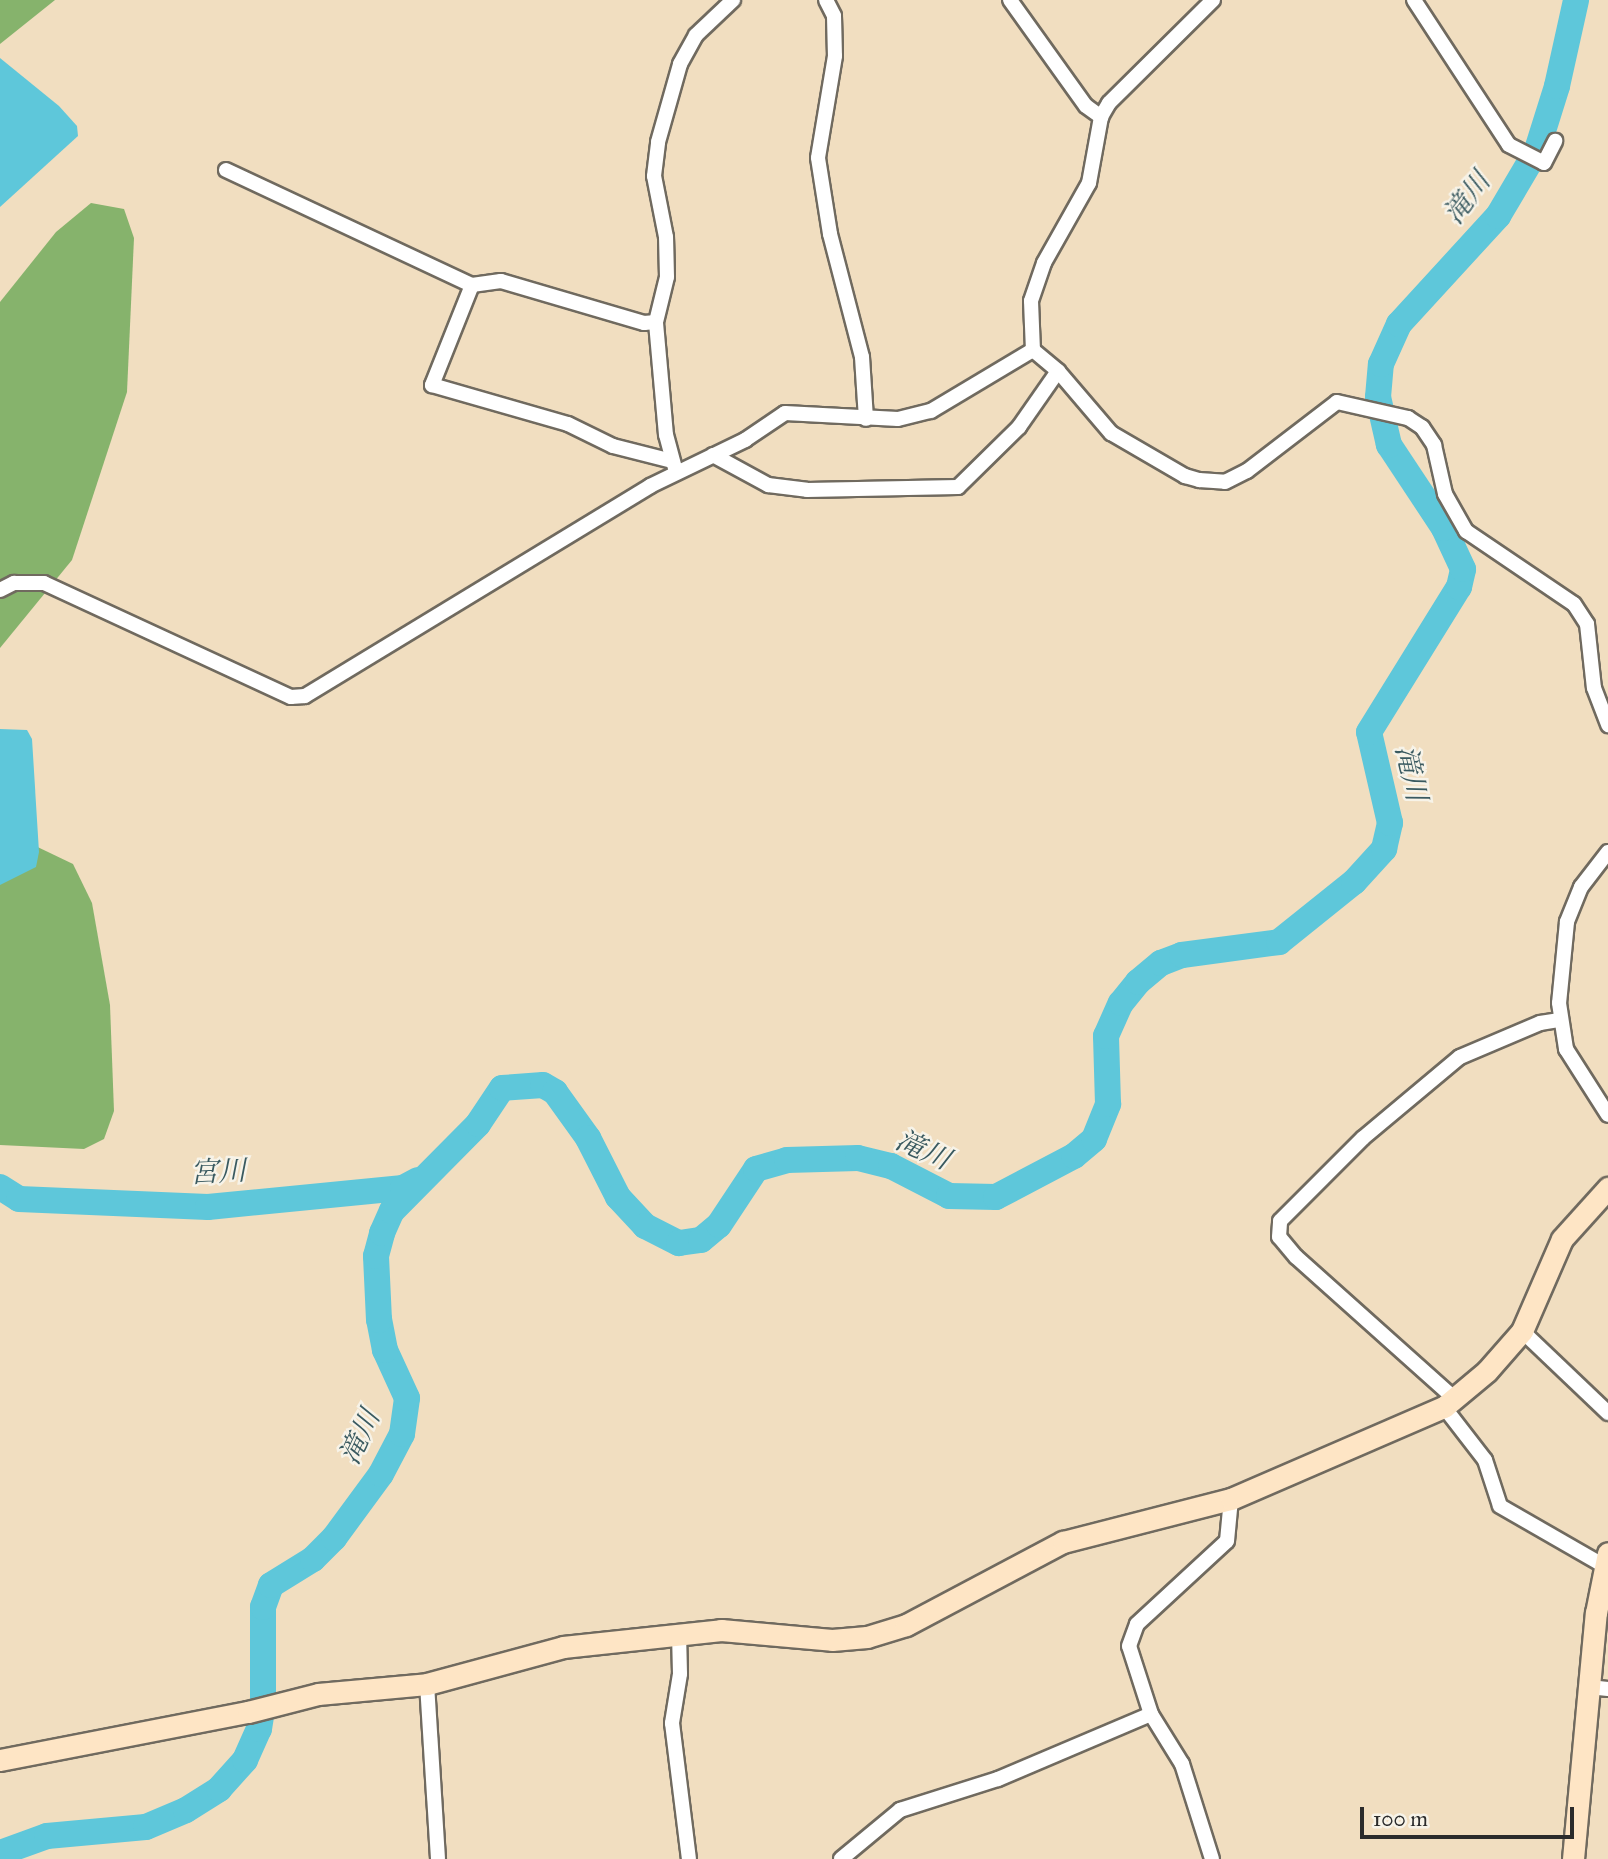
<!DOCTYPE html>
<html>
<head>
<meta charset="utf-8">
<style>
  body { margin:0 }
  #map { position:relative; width:1608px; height:1859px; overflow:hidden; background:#f1dec0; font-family:"IM FELL Great Primer","Noto Serif JP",serif }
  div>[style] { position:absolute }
  .forest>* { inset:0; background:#86b36c }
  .water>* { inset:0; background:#5ec7da }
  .river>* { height:26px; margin:-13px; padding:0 13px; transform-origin:13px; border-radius:13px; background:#5ec7da }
  .roads { filter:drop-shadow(2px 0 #706a5f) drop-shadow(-2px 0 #706a5f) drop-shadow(0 2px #706a5f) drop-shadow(0 -2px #706a5f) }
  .street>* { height:14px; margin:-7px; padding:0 7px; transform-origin:7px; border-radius:7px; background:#fff }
  .secondary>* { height:21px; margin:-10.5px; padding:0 10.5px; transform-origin:10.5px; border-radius:10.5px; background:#fee5c5 }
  span { translate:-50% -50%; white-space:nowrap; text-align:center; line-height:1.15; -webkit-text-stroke:5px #f7f3e8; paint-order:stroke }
  .water-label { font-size:28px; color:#3a5a60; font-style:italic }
  .scale { position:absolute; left:1360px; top:1807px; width:214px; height:32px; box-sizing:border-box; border:4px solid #2b2b2b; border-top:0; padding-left:9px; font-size:21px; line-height:24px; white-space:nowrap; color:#2b2b2b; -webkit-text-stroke:5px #f7f3e8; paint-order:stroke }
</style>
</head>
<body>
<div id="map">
  <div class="forest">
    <div style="clip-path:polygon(0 0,55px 0,0 44px)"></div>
    <div style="clip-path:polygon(91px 203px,124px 209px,134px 238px,127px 392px,72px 560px,0 648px,0 302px,56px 232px)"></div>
    <div style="clip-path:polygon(0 829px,73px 864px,92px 903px,110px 1005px,114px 1111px,104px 1139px,84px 1149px,0 1145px)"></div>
  </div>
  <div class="water">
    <div style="clip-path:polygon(0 58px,59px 106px,77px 126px,78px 136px,0 207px)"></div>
    <div style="clip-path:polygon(0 729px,27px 730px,32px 739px,39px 852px,36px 867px,0 885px)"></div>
  </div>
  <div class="river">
    <div style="left:0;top:1187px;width:22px;rotate:32deg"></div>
    <div style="left:19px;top:1199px;width:189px;rotate:2.4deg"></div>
    <div style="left:208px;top:1207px;width:196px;rotate:-5.6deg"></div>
    <div style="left:403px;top:1188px;width:17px;rotate:-28deg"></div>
    <div style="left:0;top:1853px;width:50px;rotate:-19.9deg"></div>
    <div style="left:47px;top:1836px;width:99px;rotate:-5.2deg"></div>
    <div style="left:146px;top:1827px;width:43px;rotate:-23deg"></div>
    <div style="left:186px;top:1810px;width:39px;rotate:-32deg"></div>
    <div style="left:219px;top:1789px;width:39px;rotate:-48deg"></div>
    <div style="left:245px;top:1760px;width:34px;rotate:-66deg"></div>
    <div style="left:259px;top:1729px;width:25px;rotate:-81deg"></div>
    <div style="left:263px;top:1704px;width:97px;rotate:-90deg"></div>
    <div style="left:263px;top:1607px;width:23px;rotate:-70deg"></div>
    <div style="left:271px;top:1585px;width:49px;rotate:-31.8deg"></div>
    <div style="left:313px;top:1559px;width:30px;rotate:-45deg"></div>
    <div style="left:334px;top:1538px;width:79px;rotate:-53.7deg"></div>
    <div style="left:381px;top:1474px;width:45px;rotate:-62.3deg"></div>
    <div style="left:402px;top:1434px;width:36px;rotate:-82deg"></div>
    <div style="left:407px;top:1398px;width:53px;rotate:-114.6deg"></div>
    <div style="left:385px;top:1350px;width:31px;rotate:-101deg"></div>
    <div style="left:379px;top:1320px;width:64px;rotate:-92.7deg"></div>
    <div style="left:376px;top:1256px;width:24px;rotate:-75deg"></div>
    <div style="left:382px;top:1233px;width:24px;rotate:-66deg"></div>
    <div style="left:392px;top:1211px;width:122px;rotate:-45.3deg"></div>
    <div style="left:478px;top:1124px;width:43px;rotate:-56.3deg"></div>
    <div style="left:502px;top:1088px;width:41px;rotate:-4.2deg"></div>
    <div style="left:543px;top:1085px;width:14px;rotate:30deg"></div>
    <div style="left:555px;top:1092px;width:57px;rotate:54.3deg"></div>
    <div style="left:588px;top:1138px;width:66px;rotate:63deg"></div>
    <div style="left:618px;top:1197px;width:40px;rotate:47deg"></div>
    <div style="left:645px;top:1226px;width:38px;rotate:27deg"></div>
    <div style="left:679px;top:1243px;width:22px;rotate:-8deg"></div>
    <div style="left:701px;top:1240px;width:23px;rotate:-40deg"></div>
    <div style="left:719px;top:1225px;width:67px;rotate:-56.5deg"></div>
    <div style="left:756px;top:1169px;width:32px;rotate:-16deg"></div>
    <div style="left:787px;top:1160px;width:71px;rotate:-1.6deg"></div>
    <div style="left:858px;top:1158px;width:34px;rotate:14deg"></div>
    <div style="left:891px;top:1166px;width:65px;rotate:27.3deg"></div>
    <div style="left:949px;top:1196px;width:47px;rotate:1.2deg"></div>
    <div style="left:996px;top:1197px;width:88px;rotate:-27.7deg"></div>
    <div style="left:1074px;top:1156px;width:26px;rotate:-40deg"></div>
    <div style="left:1094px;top:1139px;width:38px;rotate:-68deg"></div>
    <div style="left:1108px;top:1104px;width:68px;rotate:-91.7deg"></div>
    <div style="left:1106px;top:1036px;width:36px;rotate:-66deg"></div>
    <div style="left:1121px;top:1003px;width:27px;rotate:-51deg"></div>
    <div style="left:1138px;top:982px;width:30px;rotate:-40deg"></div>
    <div style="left:1161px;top:963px;width:22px;rotate:-21deg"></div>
    <div style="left:1182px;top:955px;width:98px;rotate:-7.6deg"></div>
    <div style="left:1279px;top:942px;width:96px;rotate:-38.7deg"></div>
    <div style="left:1354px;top:882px;width:45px;rotate:-47.7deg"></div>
    <div style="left:1384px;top:849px;width:27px;rotate:-77deg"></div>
    <div style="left:1390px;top:823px;width:93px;rotate:-103deg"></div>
    <div style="left:1369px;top:732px;width:171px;rotate:-58.2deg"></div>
    <div style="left:1459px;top:587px;width:18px;rotate:-77deg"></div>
    <div style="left:1463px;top:569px;width:45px;rotate:-114.9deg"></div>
    <div style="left:1444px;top:528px;width:100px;rotate:-123.5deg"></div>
    <div style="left:1389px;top:445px;width:49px;rotate:-102.9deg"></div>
    <div style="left:1378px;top:397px;width:33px;rotate:-85deg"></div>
    <div style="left:1381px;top:364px;width:44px;rotate:-65.8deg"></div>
    <div style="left:1399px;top:324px;width:147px;rotate:-47.5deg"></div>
    <div style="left:1498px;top:216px;width:77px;rotate:-59.4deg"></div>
    <div style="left:1537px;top:150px;width:67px;rotate:-72.6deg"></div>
    <div style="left:1557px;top:86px;width:88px;rotate:-77.5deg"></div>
  </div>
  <div class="roads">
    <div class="street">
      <div style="left:826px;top:0;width:18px;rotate:63deg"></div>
      <div style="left:834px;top:16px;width:40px;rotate:88.6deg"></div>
      <div style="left:835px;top:56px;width:103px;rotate:99.5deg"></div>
      <div style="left:818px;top:158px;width:77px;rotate:81deg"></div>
      <div style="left:830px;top:234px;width:127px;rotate:75.4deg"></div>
      <div style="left:862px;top:357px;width:62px;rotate:86.3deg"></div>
      <div style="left:1010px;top:0;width:130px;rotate:54.4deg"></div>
      <div style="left:1086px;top:106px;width:19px;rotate:36deg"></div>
      <div style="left:1213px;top:0;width:146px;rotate:135.3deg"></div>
      <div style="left:1109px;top:103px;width:16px;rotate:120deg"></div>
      <div style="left:1101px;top:117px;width:67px;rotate:100.3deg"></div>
      <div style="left:1089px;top:183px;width:92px;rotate:119.4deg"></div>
      <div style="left:1044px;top:263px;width:40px;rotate:108.9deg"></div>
      <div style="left:1031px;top:301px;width:49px;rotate:87.7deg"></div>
      <div style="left:1033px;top:350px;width:33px;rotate:40deg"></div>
      <div style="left:1058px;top:371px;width:82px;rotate:49.5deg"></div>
      <div style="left:1111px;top:433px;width:86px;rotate:30.2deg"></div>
      <div style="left:1185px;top:476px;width:15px;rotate:16deg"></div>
      <div style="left:1199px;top:480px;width:26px;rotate:4deg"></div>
      <div style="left:1225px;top:482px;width:25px;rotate:-27deg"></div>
      <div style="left:1247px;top:471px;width:113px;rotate:-37.5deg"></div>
      <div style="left:1337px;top:402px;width:73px;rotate:12.7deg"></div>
      <div style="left:1408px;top:418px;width:17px;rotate:33deg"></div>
      <div style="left:1422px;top:427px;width:22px;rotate:56deg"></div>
      <div style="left:1434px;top:445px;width:50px;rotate:77.3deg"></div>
      <div style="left:1445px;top:494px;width:43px;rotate:60.4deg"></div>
      <div style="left:1466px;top:531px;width:130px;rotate:34.1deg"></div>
      <div style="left:1574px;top:604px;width:24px;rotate:57deg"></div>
      <div style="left:1587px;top:624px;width:64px;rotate:83.8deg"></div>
      <div style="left:1594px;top:688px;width:40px;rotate:69deg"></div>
      <div style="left:1414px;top:0;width:173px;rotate:56.8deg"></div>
      <div style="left:1509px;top:145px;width:39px;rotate:27deg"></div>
      <div style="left:1544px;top:163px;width:25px;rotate:-63deg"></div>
      <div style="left:226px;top:170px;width:272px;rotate:25.1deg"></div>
      <div style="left:472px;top:285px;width:29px;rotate:-8deg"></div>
      <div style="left:501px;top:281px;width:149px;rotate:16.4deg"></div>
      <div style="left:644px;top:323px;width:12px;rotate:-5deg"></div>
      <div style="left:472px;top:285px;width:108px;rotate:111.8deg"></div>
      <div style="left:432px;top:385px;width:141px;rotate:16deg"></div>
      <div style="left:568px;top:424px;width:50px;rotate:26.1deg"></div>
      <div style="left:613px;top:446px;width:61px;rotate:14.3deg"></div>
      <div style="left:713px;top:455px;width:63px;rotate:28.6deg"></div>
      <div style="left:768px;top:485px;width:39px;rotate:7deg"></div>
      <div style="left:807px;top:490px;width:151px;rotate:-1.1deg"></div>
      <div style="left:958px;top:487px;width:86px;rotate:-44.5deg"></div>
      <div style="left:1019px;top:427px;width:68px;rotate:-55.1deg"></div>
      <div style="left:676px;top:472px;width:38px;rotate:-105deg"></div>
      <div style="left:666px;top:435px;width:113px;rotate:-95.1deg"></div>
      <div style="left:656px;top:322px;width:46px;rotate:-76.3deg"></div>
      <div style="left:667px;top:277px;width:40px;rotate:-91.4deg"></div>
      <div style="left:666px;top:237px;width:62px;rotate:-101.1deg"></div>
      <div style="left:654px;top:176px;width:34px;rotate:-83deg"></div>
      <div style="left:658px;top:142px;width:81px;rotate:-74.2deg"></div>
      <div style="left:680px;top:64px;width:33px;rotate:-61deg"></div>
      <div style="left:696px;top:35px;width:51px;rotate:-43.4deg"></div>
      <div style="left:0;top:590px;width:16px;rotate:-27deg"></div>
      <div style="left:14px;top:583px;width:30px"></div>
      <div style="left:44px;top:583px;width:272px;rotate:24.8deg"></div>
      <div style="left:291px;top:697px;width:14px;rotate:-4deg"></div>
      <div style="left:305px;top:696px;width:404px;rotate:-31.3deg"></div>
      <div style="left:650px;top:486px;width:106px;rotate:-25.8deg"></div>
      <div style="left:745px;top:440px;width:48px;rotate:-34deg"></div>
      <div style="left:785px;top:413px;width:113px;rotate:3deg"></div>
      <div style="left:898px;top:419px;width:34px;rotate:-14deg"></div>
      <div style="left:931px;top:411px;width:119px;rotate:-30.9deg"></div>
      <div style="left:1608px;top:852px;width:44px;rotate:127.6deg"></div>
      <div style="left:1581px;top:887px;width:38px;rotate:112deg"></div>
      <div style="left:1567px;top:922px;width:81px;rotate:95.6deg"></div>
      <div style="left:1559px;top:1003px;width:47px;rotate:81.3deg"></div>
      <div style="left:1566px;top:1049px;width:78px;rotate:57.5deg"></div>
      <div style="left:1522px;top:1331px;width:119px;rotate:43.6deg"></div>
      <div style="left:1455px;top:1399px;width:213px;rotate:-138.2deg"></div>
      <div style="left:1296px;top:1257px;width:26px;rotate:-130deg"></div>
      <div style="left:1279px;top:1237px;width:16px;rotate:-86deg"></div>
      <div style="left:1280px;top:1221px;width:117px;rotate:-45deg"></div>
      <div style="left:1363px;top:1138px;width:126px;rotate:-39.9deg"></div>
      <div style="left:1460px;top:1057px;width:87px;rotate:-23deg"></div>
      <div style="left:1540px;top:1023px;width:20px;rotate:-9deg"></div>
      <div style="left:1444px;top:1407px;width:67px;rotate:52.3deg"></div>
      <div style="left:1485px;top:1460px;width:48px;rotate:71.9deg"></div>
      <div style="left:1500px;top:1506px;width:125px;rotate:29.9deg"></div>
      <div style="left:679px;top:1633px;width:41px;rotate:88.6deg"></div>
      <div style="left:680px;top:1674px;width:50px;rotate:99.3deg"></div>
      <div style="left:672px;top:1723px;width:137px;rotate:82.9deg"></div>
      <div style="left:427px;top:1684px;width:175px;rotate:86.4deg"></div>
      <div style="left:1589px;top:1687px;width:19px;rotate:6deg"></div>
      <div style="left:841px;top:1859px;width:77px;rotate:-39.7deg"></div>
      <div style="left:900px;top:1810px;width:103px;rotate:-17.6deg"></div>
      <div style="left:998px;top:1779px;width:166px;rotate:-23deg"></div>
      <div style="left:1212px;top:1859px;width:100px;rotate:-107.5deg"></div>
      <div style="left:1182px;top:1764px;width:59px;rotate:-121.8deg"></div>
      <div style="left:1151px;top:1714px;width:71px;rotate:-107.9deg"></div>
      <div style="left:1129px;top:1646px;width:23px;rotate:-70deg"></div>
      <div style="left:1137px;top:1624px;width:122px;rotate:-42.7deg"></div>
      <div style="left:1227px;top:1541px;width:42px;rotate:-84.6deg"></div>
    </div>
    <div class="secondary">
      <div style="left:0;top:1760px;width:253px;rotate:-11deg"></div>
      <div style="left:248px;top:1712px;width:72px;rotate:-14.4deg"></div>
      <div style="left:318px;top:1694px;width:109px;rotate:-5.2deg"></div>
      <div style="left:427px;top:1684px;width:141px;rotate:-15.2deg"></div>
      <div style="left:563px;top:1647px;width:159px;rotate:-6.1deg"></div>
      <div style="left:721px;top:1630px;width:111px;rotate:5.1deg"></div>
      <div style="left:832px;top:1640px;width:35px;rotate:-5deg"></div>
      <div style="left:867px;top:1637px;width:41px;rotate:-17.1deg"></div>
      <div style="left:906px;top:1625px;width:178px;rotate:-27.9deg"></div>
      <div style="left:1063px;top:1542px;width:173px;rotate:-14.4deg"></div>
      <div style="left:1231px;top:1499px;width:232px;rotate:-23.4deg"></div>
      <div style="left:1444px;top:1407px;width:56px;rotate:-39.9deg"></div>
      <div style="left:1487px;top:1371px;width:53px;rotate:-48.8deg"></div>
      <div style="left:1522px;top:1331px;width:100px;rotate:-66.5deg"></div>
      <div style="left:1562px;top:1239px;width:69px;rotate:-48deg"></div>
      <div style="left:1573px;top:1859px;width:247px;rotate:-84.7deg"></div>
      <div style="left:1596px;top:1613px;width:61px;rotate:-78.7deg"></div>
    </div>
  </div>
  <div class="water-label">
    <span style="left:1467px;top:198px;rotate:-53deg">滝川</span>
    <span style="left:1411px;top:773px;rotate:77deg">滝川</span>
    <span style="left:923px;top:1150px;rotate:24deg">滝川</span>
    <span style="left:218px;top:1172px;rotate:-3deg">宮川</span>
    <span style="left:360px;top:1437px;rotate:-65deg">滝川</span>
  </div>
  <div class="scale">100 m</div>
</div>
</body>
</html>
